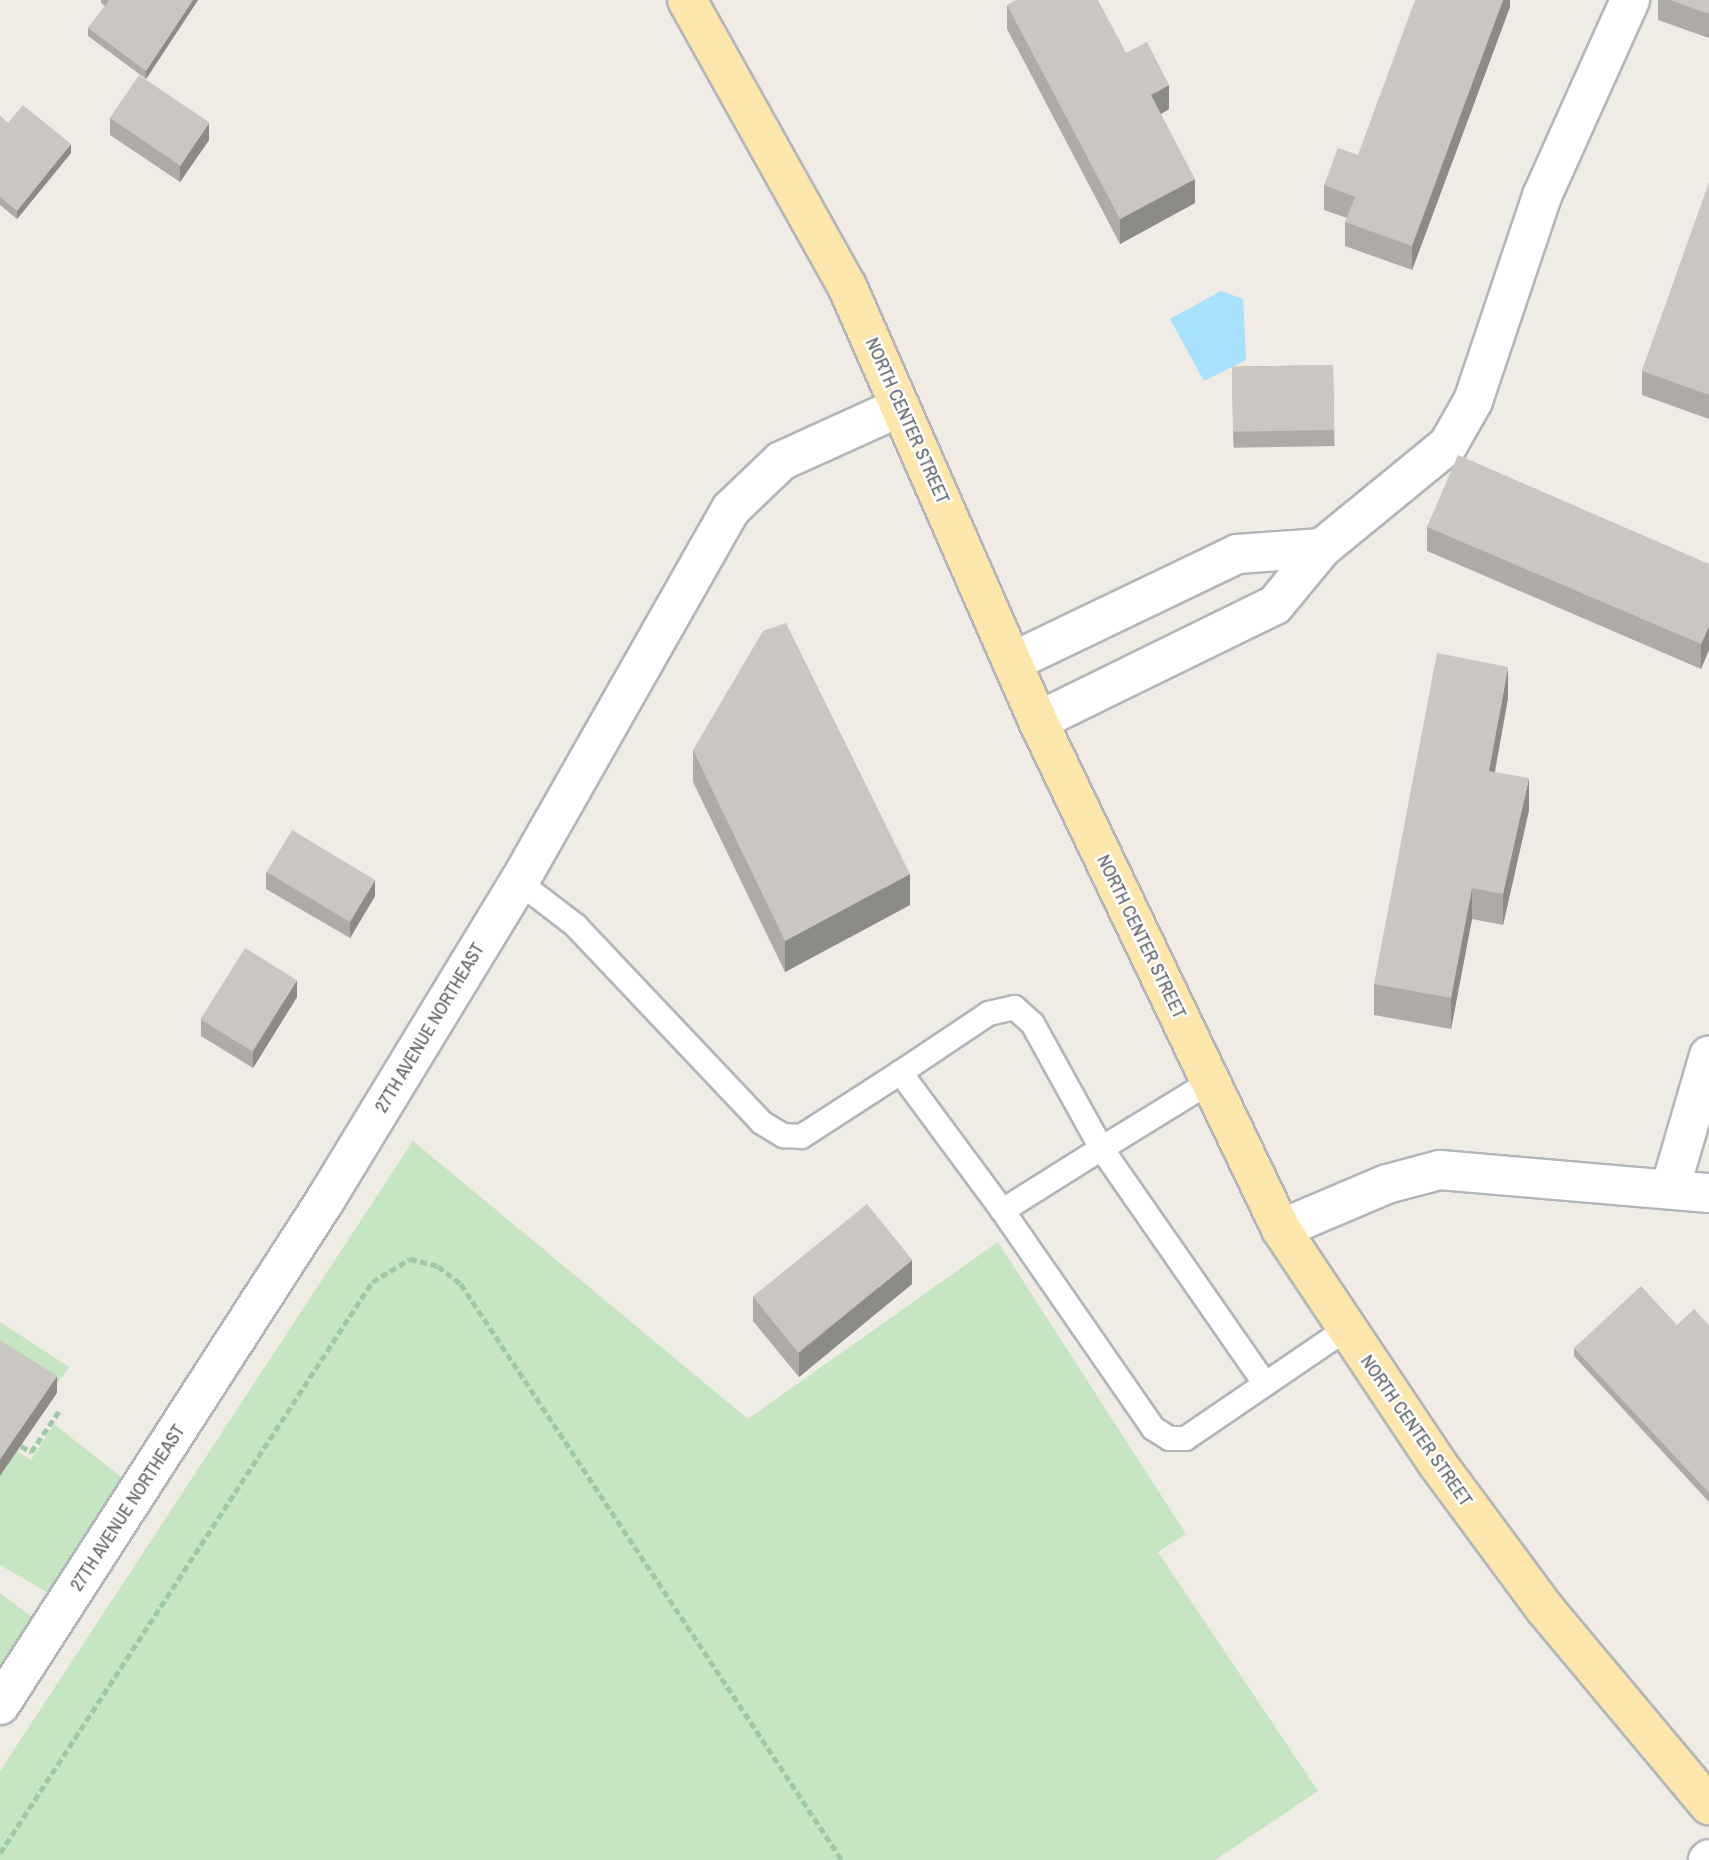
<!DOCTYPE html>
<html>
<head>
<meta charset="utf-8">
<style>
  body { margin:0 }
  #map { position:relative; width:1709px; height:1860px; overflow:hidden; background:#efebe5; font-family:"Archivo Narrow",sans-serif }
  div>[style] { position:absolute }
  .green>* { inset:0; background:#c6e5c2 }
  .water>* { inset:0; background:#a7e1fc }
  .path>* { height:4.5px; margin-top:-2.25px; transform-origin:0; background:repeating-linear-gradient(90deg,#9dc9a4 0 7px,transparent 0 10.5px) }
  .roads { filter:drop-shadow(2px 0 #b2b6b9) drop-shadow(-2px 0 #b2b6b9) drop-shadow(0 2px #b2b6b9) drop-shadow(0 -2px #b2b6b9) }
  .service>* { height:23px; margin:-11.5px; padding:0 11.5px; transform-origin:11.5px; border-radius:11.5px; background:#fff }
  .minor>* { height:38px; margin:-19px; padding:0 19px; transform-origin:19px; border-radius:19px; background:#fff }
  .primary>* { height:38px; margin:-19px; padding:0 19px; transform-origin:19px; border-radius:19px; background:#fce6ac }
  .wall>* { inset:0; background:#aeaaa6; transform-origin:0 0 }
  .shaded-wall>* { inset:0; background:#8d8b87 }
  .building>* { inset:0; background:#cac6c1; transform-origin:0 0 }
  span { translate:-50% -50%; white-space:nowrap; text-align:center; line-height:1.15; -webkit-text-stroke:5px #fff; paint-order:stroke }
  .street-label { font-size:18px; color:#5d6165 }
</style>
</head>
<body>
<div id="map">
  <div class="green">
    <div style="clip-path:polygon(413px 1141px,748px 1419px,998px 1242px,1186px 1534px,1158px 1552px,1318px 1791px,1215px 1860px,0 1860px,0 1771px)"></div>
    <div style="clip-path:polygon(0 1322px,69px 1367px,53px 1390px,0 1354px)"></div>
    <div style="clip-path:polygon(54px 1424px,125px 1480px,54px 1591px,47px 1592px,0 1565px,0 1476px,17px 1451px,31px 1460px)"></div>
    <div style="clip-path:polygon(0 1593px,32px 1617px,0 1667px)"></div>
  </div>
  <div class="water">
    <div style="clip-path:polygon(1221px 291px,1243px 299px,1246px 360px,1204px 381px,1170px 319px)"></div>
  </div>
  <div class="path">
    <div style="left:21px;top:1446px;width:12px;rotate:31deg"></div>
    <div style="left:31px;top:1452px;width:50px;rotate:-55.7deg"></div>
    <div style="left:0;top:1853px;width:681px;rotate:-56.92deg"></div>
    <div style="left:372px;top:1282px;width:44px;rotate:-31.2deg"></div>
    <div style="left:410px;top:1259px;width:29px;rotate:14deg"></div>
    <div style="left:438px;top:1266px;width:29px;rotate:38deg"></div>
    <div style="left:461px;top:1284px;width:691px;rotate:56.52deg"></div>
  </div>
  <div class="roads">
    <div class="service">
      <div style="left:519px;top:882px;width:71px;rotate:37.5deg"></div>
      <div style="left:575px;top:925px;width:271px;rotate:46.6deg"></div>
      <div style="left:761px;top:1122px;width:26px;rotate:31deg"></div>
      <div style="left:783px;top:1135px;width:18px;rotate:3deg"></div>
      <div style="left:801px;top:1136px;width:118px;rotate:-32.9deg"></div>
      <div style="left:1210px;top:1081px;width:128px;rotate:148.4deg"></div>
      <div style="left:1101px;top:1148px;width:117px;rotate:147.9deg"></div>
      <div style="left:1002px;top:1210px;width:172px;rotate:-126.5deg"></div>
      <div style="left:900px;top:1072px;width:106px;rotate:-33.8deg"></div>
      <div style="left:988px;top:1013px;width:27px;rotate:-13deg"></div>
      <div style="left:1014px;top:1007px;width:24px;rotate:42deg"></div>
      <div style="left:1032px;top:1023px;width:143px;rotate:61.1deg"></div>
      <div style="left:1101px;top:1148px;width:287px;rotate:55.2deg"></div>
      <div style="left:1002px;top:1210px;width:265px;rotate:55.3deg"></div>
      <div style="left:1153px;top:1428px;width:19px;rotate:32deg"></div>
      <div style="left:1169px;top:1438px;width:16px"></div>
      <div style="left:1185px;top:1438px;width:194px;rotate:-34.3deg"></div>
    </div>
    <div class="minor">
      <div style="left:1012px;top:662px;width:250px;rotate:-25.6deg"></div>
      <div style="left:1237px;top:554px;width:85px;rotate:-4deg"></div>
      <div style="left:1038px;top:721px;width:264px;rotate:-26.1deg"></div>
      <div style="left:1275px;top:605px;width:74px;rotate:-50.5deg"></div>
      <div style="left:1322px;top:548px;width:163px;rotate:-39.3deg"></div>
      <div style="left:1448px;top:445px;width:51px;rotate:-60.4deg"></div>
      <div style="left:1473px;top:401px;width:216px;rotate:-71.4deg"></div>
      <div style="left:1542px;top:196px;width:215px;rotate:-65.8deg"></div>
      <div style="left:1670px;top:1189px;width:139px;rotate:-73.7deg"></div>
      <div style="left:1281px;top:1229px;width:115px;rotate:-23deg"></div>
      <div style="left:1387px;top:1184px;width:55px;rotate:-14.8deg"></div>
      <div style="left:1440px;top:1170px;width:270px;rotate:4.9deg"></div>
      <div style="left:0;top:1705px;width:602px;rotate:-57.21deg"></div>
      <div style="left:326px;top:1199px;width:371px;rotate:-58.7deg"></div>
      <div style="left:519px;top:882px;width:429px;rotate:-60.4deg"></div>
      <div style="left:731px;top:509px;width:69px;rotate:-43.8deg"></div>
      <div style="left:781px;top:461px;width:131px;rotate:-24.4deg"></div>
      <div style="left:1708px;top:1860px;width:1px;rotate:-45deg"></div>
    </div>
    <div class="primary">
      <div style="left:687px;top:0;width:328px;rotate:60.8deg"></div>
      <div style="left:847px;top:286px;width:475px;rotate:66.3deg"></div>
      <div style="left:1038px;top:721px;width:563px;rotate:64.44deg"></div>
      <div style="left:1281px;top:1229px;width:281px;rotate:56.3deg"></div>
      <div style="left:1437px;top:1463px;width:182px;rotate:53.5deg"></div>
      <div style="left:1545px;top:1609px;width:256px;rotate:50.1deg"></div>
    </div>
  </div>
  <div class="wall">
    <div style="clip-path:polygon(101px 0,198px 0,146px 79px,88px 36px,88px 28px,105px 6px,101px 3px)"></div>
    <div style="clip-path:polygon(1510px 0,1510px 7px,1412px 270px,1345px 246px,1345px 222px,1347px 218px,1324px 210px,1324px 185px,1358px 155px)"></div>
    <div style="clip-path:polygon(1658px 0,1709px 0,1709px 38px,1658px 20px)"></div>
    <div style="clip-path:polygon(1007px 5px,1126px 53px,1169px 109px,1161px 114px,1195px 203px,1120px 244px,1007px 29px)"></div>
    <div style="clip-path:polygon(0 116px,8px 123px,71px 153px,17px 219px,0 205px)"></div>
    <div style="clip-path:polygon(110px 118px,209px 140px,180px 182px,110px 135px)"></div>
    <div style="clip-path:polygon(1709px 183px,1709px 419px,1642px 395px,1642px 371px)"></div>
    <div style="left:1333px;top:365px;width:81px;height:101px;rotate:89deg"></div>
    <div style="clip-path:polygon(1427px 527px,1709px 564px,1701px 669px,1427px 551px)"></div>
    <div style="clip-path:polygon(1508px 698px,1495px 772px,1529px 810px,1503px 925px,1472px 919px,1451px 1029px,1374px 1015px,1374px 984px)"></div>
    <div style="clip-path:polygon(693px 750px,910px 905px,785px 972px,693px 782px)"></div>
    <div style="clip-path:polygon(266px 872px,375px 896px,350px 938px,266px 889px)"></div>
    <div style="clip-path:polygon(297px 997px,253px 1068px,201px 1036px,201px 1020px)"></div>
    <div style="clip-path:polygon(912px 1284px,799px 1377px,753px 1321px,753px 1297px)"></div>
    <div style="clip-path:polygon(1677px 1325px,1709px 1325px,1709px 1502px,1574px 1356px,1574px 1348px)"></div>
  </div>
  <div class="shaded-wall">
    <div style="clip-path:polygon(193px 0,198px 0,146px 79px,146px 71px)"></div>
    <div style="clip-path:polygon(1503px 0,1510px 0,1510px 7px,1412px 270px,1412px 246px)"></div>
    <div style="clip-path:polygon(1169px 85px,1169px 109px,1151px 120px,1151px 95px)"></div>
    <div style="clip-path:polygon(209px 123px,209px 140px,180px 182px,180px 166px)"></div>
    <div style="clip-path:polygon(71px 144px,71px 153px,17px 219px,17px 211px)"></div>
    <div style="clip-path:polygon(1195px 179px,1195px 203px,1120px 244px,1120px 219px)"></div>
    <div style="clip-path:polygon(1709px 626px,1709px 650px,1701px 669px,1701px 644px)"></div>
    <div style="clip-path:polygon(1508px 667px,1508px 698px,1489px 802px,1489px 771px)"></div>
    <div style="clip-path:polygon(1529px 778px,1529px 810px,1503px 925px,1503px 894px)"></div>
    <div style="clip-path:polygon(910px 874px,910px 905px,785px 972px,785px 941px)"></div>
    <div style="clip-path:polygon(375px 880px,375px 896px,350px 938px,350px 922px)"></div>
    <div style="clip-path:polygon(1472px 888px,1472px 919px,1451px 1029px,1451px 998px)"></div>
    <div style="clip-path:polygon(297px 980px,297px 997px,253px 1068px,253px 1052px)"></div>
    <div style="clip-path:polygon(912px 1260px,912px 1284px,799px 1377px,799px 1353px)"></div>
    <div style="clip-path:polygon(57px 1376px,57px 1393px,0 1476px,0 1459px)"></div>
  </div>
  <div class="building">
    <div style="clip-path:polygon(108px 0,193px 0,146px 71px,88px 28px,109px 1px)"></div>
    <div style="clip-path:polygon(1016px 0,1098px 0,1126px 53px,1147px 42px,1169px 85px,1151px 95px,1195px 179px,1120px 219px,1007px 5px)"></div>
    <div style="clip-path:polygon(1415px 0,1503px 0,1412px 246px,1345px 222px,1355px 197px,1324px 185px,1338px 148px,1358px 155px)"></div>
    <div style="clip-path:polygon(1670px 0,1709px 0,1709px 14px)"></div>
    <div style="left:139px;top:75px;width:85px;height:52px;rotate:34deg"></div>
    <div style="clip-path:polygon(23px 105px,71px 144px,17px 211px,0 197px,0 116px,8px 123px)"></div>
    <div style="clip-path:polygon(1709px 183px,1709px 395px,1642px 371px)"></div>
    <div style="left:1333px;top:365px;width:65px;height:101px;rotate:89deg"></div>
    <div style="clip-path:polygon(1458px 455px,1709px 564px,1709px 626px,1701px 644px,1427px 527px)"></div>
    <div style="clip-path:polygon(786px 623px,910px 874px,785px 941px,693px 750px,763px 631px)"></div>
    <div style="clip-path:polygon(1437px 653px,1508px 667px,1489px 771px,1529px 778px,1503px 894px,1472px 888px,1451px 998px,1374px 984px)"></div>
    <div style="left:292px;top:830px;width:97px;height:49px;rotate:31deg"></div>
    <div style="left:245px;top:948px;width:61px;height:84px;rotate:32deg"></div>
    <div style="left:867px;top:1204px;width:72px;height:147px;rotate:51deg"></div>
    <div style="clip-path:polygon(1641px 1286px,1677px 1325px,1694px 1309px,1709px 1325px,1709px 1493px,1574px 1348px)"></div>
    <div style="clip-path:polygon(0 1340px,57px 1376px,0 1459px)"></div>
  </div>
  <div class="street-label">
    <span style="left:907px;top:421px;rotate:66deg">NORTH CENTER STREET</span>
    <span style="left:1141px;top:937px;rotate:64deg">NORTH CENTER STREET</span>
    <span style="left:430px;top:1028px;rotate:-59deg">27TH AVENUE NORTHEAST</span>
    <span style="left:1416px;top:1431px;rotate:55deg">NORTH CENTER STREET</span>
    <span style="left:128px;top:1508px;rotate:-57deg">27TH AVENUE NORTHEAST</span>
  </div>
</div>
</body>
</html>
